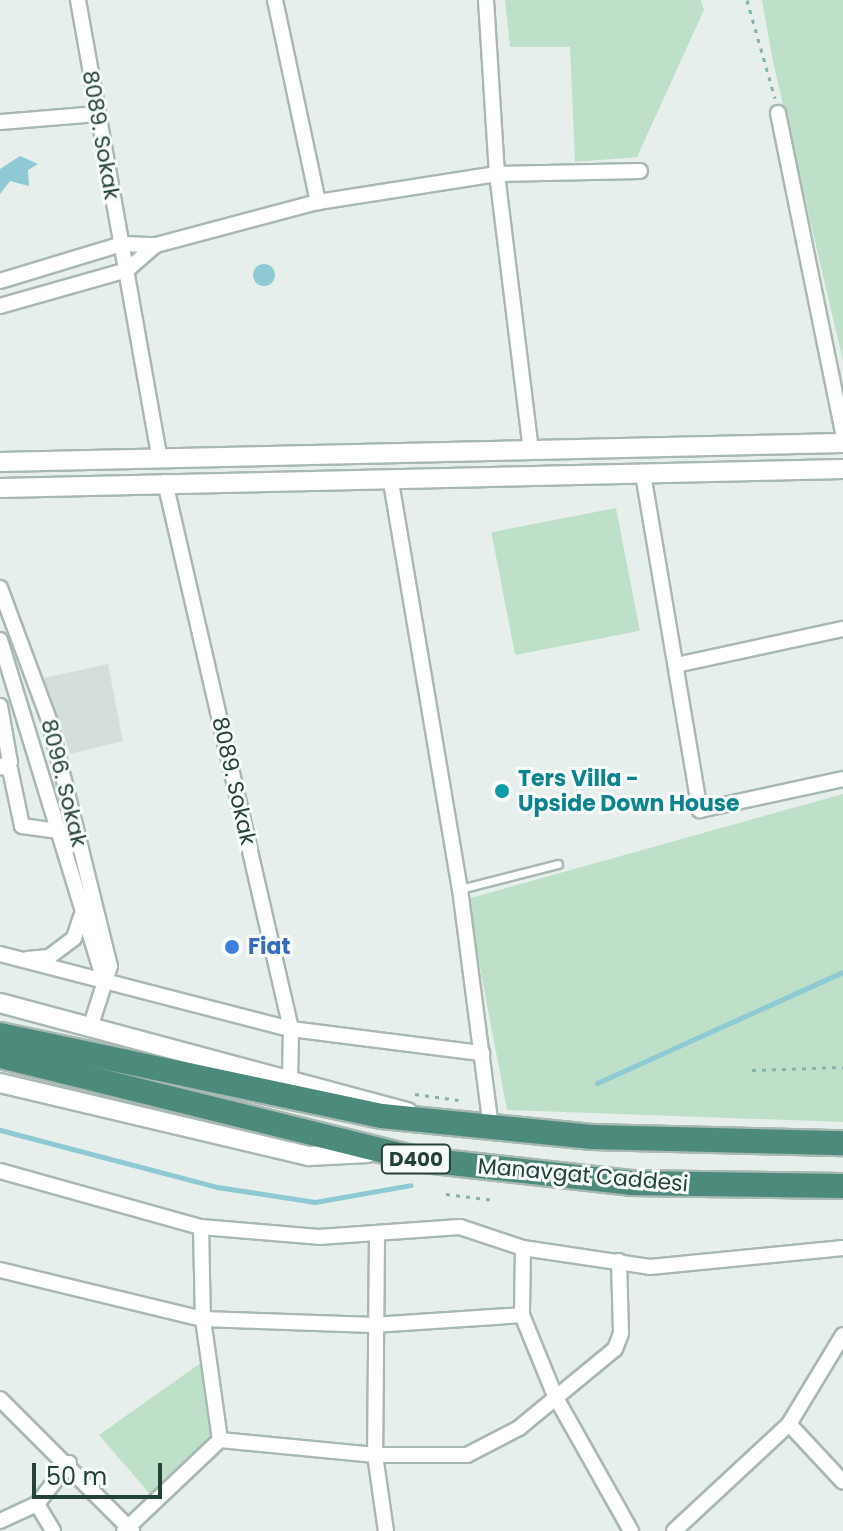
<!DOCTYPE html>
<html>
<head>
<meta charset="utf-8">
<style>
  body { margin:0 }
  #map { position:relative; width:843px; height:1531px; overflow:hidden; background:#e6efeb; font-family:Poppins,sans-serif }
  div>[style] { position:absolute }
  .built>* { inset:0; background:#d4dfda }
  .green>* { inset:0; background:#bfe0c8; transform-origin:0 0 }
  .water>* { inset:0; background:#8ec9d4 }
  .round { border-radius:50% }
  .stream>* { height:5px; margin:-2.5px; padding:0 2.5px; transform-origin:2.5px; border-radius:2.5px; background:#8ec9d4 }
  .path>* { height:3px; margin-top:-1.5px; transform-origin:0; background:repeating-linear-gradient(90deg,#86b3a5 0 4px,transparent 0 10px) }
  .roads { filter:drop-shadow(2px 0 #a8b8b2) drop-shadow(-2px 0 #a8b8b2) drop-shadow(0 2px #a8b8b2) drop-shadow(0 -2px #a8b8b2) }
  .service>* { height:7px; margin:-3.5px; padding:0 3.5px; transform-origin:3.5px; border-radius:3.5px; background:#fff }
  .minor>* { height:14px; margin:-7px; padding:0 7px; transform-origin:7px; border-radius:7px; background:#fff }
  .tertiary>* { height:18px; margin:-9px; padding:0 9px; transform-origin:9px; border-radius:9px; background:#fff }
  .trunk>* { height:24px; margin:-12px; padding:0 12px; transform-origin:12px; border-radius:12px; background:#4c8a7c }
  .dots>* { width:22px; height:22px; translate:-50% -50%; box-sizing:border-box; border:4px solid #f7fbf9; border-radius:50% }
  span { translate:-50% -50%; white-space:nowrap; text-align:center; line-height:1.15; -webkit-text-stroke:6px #f7fbf9; paint-order:stroke }
  .shield-label span { padding:2px 6px; background:#f7fbf9; border:2px solid; border-radius:6px; -webkit-text-stroke-width:0 }
  .shield-label { font-size:20px; color:#24423a; font-weight:700 }
  .street-label { font-size:22px; color:#24423a }
  .culture-label { font-size:22px; color:#0d838f; font-weight:700 }
  .left { translate:0 -50%; text-align:left }
  .shop-label { font-size:22px; color:#366cbe; font-weight:700 }
  .scale { position:absolute; left:32px; top:1463px; width:130px; height:36px; box-sizing:border-box; border:4px solid #24423a; border-top:0; padding-left:10px; font-size:24px; line-height:28px; white-space:nowrap; color:#24423a; -webkit-text-stroke:6px #f7fbf9; paint-order:stroke }
</style>
</head>
<body>
<div id="map">
  <div class="built">
    <div style="clip-path:polygon(108px 664px,123px 741px,70px 754px,44px 678px)"></div>
  </div>
  <div class="green">
    <div style="clip-path:polygon(505px 0,701px 0,704px 10px,637px 157px,575px 162px,570px 47px,510px 47px)"></div>
    <div style="clip-path:polygon(762px 0,843px 0,843px 361px,772px 57px)"></div>
    <div style="left:616px;top:508px;width:125px;height:127px;rotate:79deg"></div>
    <div style="clip-path:polygon(843px 794px,843px 1122px,507px 1110px,467px 899px)"></div>
    <div style="clip-path:polygon(202px 1362px,211px 1435px,150px 1494px,99px 1435px)"></div>
  </div>
  <div class="water">
    <div style="clip-path:polygon(20px 156px,38px 164px,28px 170px,29px 186px,10px 181px,0 194px,0 169px)"></div>
    <div class="round" style="left:253px;top:264px;width:22px;height:22px"></div>
  </div>
  <div class="stream">
    <div style="left:597px;top:1083px;width:270px;rotate:-24.3deg"></div>
    <div style="left:0;top:1130px;width:224px;rotate:14.7deg"></div>
    <div style="left:217px;top:1187px;width:99px;rotate:8.7deg"></div>
    <div style="left:315px;top:1202px;width:97px;rotate:-10deg"></div>
  </div>
  <div class="path">
    <div style="left:747px;top:0;width:102px;rotate:74.1deg"></div>
    <div style="left:752px;top:1070px;width:91px;rotate:-1.9deg"></div>
    <div style="left:415px;top:1094px;width:44px;rotate:7.8deg"></div>
    <div style="left:446px;top:1194px;width:48px;rotate:7.1deg"></div>
  </div>
  <div class="roads">
    <div class="service">
      <div style="left:460px;top:889px;width:101px;rotate:-14.3deg"></div>
    </div>
    <div class="minor">
      <div style="left:78px;top:0;width:466px;rotate:79.9deg"></div>
      <div style="left:275px;top:0;width:207px;rotate:78deg"></div>
      <div style="left:486px;top:0;width:174px;rotate:86.4deg"></div>
      <div style="left:497px;top:174px;width:278px;rotate:83deg"></div>
      <div style="left:778px;top:113px;width:326px;rotate:78.5deg"></div>
      <div style="left:0;top:122px;width:97px;rotate:-4.7deg"></div>
      <div style="left:0;top:281px;width:127px;rotate:-16.9deg"></div>
      <div style="left:122px;top:244px;width:34px;rotate:2deg"></div>
      <div style="left:156px;top:245px;width:168px;rotate:-14.9deg"></div>
      <div style="left:318px;top:202px;width:181px;rotate:-8.9deg"></div>
      <div style="left:497px;top:174px;width:143px;rotate:-1.2deg"></div>
      <div style="left:0;top:306px;width:132px;rotate:-15.8deg"></div>
      <div style="left:127px;top:270px;width:38px;rotate:-41deg"></div>
      <div style="left:643px;top:474px;width:341px;rotate:80.4deg"></div>
      <div style="left:700px;top:810px;width:146px;rotate:-12.2deg"></div>
      <div style="left:165px;top:482px;width:561px;rotate:77.03deg"></div>
      <div style="left:291px;top:1029px;width:52px;rotate:91.1deg"></div>
      <div style="left:391px;top:482px;width:413px;rotate:80.4deg"></div>
      <div style="left:460px;top:889px;width:241px;rotate:82.6deg"></div>
      <div style="left:0;top:588px;width:141px;rotate:69.6deg"></div>
      <div style="left:49px;top:720px;width:253px;rotate:76.1deg"></div>
      <div style="left:110px;top:966px;width:65px;rotate:107.9deg"></div>
      <div style="left:0;top:640px;width:357px;rotate:73deg"></div>
      <div style="left:676px;top:665px;width:171px;rotate:-12.2deg"></div>
      <div style="left:0;top:706px;width:57px;rotate:79.9deg"></div>
      <div style="left:10px;top:762px;width:11px;rotate:153deg"></div>
      <div style="left:0;top:767px;width:10px;rotate:11deg"></div>
      <div style="left:10px;top:769px;width:58px;rotate:78.1deg"></div>
      <div style="left:22px;top:826px;width:37px;rotate:8deg"></div>
      <div style="left:0;top:954px;width:301px;rotate:14.5deg"></div>
      <div style="left:291px;top:1029px;width:193px;rotate:7.2deg"></div>
      <div style="left:27px;top:959px;width:22px;rotate:-5deg"></div>
      <div style="left:49px;top:957px;width:31px;rotate:-37deg"></div>
      <div style="left:74px;top:938px;width:22px;rotate:-72deg"></div>
      <div style="left:0;top:1171px;width:209px;rotate:15.6deg"></div>
      <div style="left:201px;top:1227px;width:118px;rotate:4.8deg"></div>
      <div style="left:319px;top:1237px;width:141px;rotate:-4.1deg"></div>
      <div style="left:460px;top:1227px;width:66px;rotate:18.4deg"></div>
      <div style="left:523px;top:1248px;width:67px;rotate:90.9deg"></div>
      <div style="left:522px;top:1315px;width:87px;rotate:67.8deg"></div>
      <div style="left:555px;top:1396px;width:155px;rotate:60.6deg"></div>
      <div style="left:201px;top:1227px;width:92px;rotate:88.8deg"></div>
      <div style="left:203px;top:1319px;width:122px;rotate:82deg"></div>
      <div style="left:377px;top:1235px;width:220px;rotate:90.5deg"></div>
      <div style="left:375px;top:1455px;width:77px;rotate:81.8deg"></div>
      <div style="left:523px;top:1248px;width:128px;rotate:8.5deg"></div>
      <div style="left:650px;top:1267px;width:194px;rotate:-5.6deg"></div>
      <div style="left:0;top:1270px;width:209px;rotate:13.6deg"></div>
      <div style="left:203px;top:1319px;width:170px;rotate:2deg"></div>
      <div style="left:373px;top:1325px;width:149px;rotate:-3.8deg"></div>
      <div style="left:0;top:1399px;width:187px;rotate:45deg"></div>
      <div style="left:789px;top:1424px;width:79px;rotate:47deg"></div>
      <div style="left:37px;top:1504px;width:31px;rotate:59deg"></div>
      <div style="left:0;top:1521px;width:41px;rotate:-24.7deg"></div>
      <div style="left:37px;top:1504px;width:52px;rotate:-52deg"></div>
      <div style="left:124px;top:1531px;width:132px;rotate:-43.5deg"></div>
      <div style="left:220px;top:1440px;width:156px;rotate:5.5deg"></div>
      <div style="left:375px;top:1455px;width:92px"></div>
      <div style="left:467px;top:1455px;width:59px;rotate:-27.4deg"></div>
      <div style="left:519px;top:1428px;width:124px;rotate:-39.5deg"></div>
      <div style="left:615px;top:1349px;width:17px;rotate:-69deg"></div>
      <div style="left:621px;top:1333px;width:72px;rotate:-91.6deg"></div>
      <div style="left:674px;top:1531px;width:157px;rotate:-42.9deg"></div>
      <div style="left:789px;top:1424px;width:104px;rotate:-58.8deg"></div>
    </div>
    <div class="tertiary">
      <div style="left:0;top:462px;width:843px;rotate:-1.29deg"></div>
      <div style="left:0;top:488px;width:843px;rotate:-1.29deg"></div>
      <div style="left:0;top:1003px;width:422px;rotate:15deg"></div>
      <div style="left:0;top:1083px;width:318px;rotate:13.3deg"></div>
      <div style="left:309px;top:1156px;width:59px;rotate:-2.9deg"></div>
    </div>
    <div class="trunk">
      <div style="left:0;top:1035px;width:390px;rotate:12deg"></div>
      <div style="left:382px;top:1116px;width:211px;rotate:5.7deg"></div>
      <div style="left:592px;top:1137px;width:251px;rotate:1.4deg"></div>
      <div style="left:0;top:1056px;width:428px;rotate:13.9deg"></div>
      <div style="left:415px;top:1159px;width:217px;rotate:6.3deg"></div>
      <div style="left:631px;top:1183px;width:212px;rotate:0.8deg"></div>
    </div>
  </div>
  <div class="dots">
    <div style="left:502px;top:791px;background:#0f9aa8"></div>
    <div style="left:232px;top:947px;background:#3f7fe0"></div>
  </div>
  <div class="shield-label">
    <span style="left:416px;top:1159px">D400</span>
  </div>
  <div class="street-label">
    <span style="left:101px;top:135px;rotate:80deg">8089. Sokak</span>
    <span style="left:234px;top:781px;rotate:77deg">8089. Sokak</span>
    <span style="left:64px;top:783px;rotate:76deg">8096. Sokak</span>
    <span style="left:583px;top:1175px;rotate:5deg">Manavgat Caddesi</span>
  </div>
  <div class="culture-label">
    <span class="left" style="left:518px;top:791px">Ters Villa -<br>Upside Down House</span>
  </div>
  <div class="shop-label">
    <span class="left" style="left:248px;top:947px">Fiat</span>
  </div>
  <div class="scale">50 m</div>
</div>
</body>
</html>
